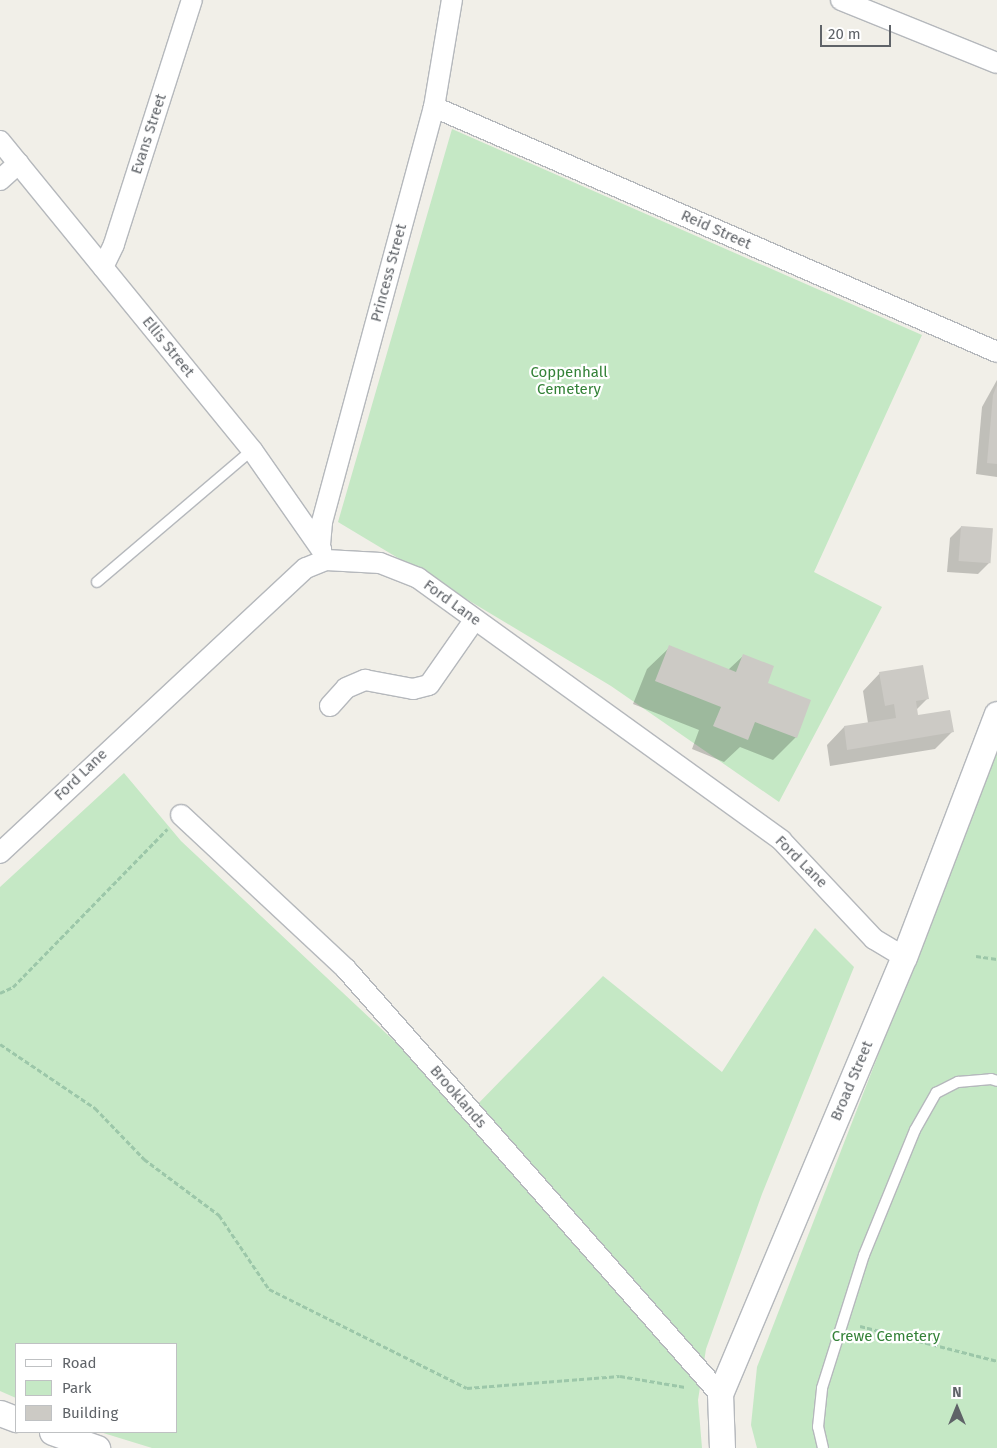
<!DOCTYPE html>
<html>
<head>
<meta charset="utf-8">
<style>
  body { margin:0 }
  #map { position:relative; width:997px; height:1448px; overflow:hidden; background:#f1efe8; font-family:"Fira Sans",sans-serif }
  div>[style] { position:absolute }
  .green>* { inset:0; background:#c5e8c5 }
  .shadow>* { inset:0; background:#0003 }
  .building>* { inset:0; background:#cccac5; transform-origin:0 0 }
  .path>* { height:3px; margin-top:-1.5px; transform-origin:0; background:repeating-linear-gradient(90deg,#9cc7a9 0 5px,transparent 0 7.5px) }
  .roads { filter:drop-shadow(1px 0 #b5b8bc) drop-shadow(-1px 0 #b5b8bc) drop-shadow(0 1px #b5b8bc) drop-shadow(0 -1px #b5b8bc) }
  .service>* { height:10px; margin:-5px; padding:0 5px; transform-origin:5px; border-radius:5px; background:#fff }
  .minor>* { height:20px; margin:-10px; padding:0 10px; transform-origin:10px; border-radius:10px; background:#fff }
  .tertiary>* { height:25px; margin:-12.5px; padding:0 12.5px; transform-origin:12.5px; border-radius:12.5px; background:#fff }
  span { translate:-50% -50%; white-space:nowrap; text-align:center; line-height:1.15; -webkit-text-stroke:4.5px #fff; paint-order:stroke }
  .street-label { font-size:15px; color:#5f6368 }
  .park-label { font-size:15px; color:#348238 }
  .legend { position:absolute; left:15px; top:1343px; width:162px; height:90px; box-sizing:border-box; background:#fff; border:1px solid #bfc1c3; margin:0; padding:6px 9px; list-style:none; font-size:15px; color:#5f6368 }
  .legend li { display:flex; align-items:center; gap:10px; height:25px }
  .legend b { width:25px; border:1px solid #bfc1c3 }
  .north { position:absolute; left:932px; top:1383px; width:50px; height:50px; -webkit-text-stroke:4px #fff; paint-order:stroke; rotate:0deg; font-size:14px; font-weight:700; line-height:20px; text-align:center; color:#5f6368 }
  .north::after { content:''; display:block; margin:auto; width:18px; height:22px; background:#5f6368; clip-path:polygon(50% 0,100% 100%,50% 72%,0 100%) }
  .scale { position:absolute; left:820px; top:25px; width:71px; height:22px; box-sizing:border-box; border:2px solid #5f6368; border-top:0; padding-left:6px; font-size:15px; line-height:18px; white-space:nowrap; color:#5f6368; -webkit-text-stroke:4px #fff; paint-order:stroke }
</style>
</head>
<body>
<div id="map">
  <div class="green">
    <div style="clip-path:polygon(452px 129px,922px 335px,814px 572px,882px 607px,779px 802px,611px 686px,338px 522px)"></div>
    <div style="clip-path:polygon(997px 749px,997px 1448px,757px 1448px,751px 1425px,757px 1367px)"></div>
    <div style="clip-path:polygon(124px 773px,181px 841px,470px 1112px,603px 976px,722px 1072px,815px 928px,854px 967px,762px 1194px,706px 1349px,698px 1400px,702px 1448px,152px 1448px,100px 1432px,176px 1432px,176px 1344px,16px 1344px,16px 1398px,0 1391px,0 887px)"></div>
  </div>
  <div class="shadow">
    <div style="clip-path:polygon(997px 380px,997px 477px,976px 474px,982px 407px)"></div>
    <div style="clip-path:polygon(961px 527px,990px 562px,978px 574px,947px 572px,950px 538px)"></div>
    <div style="clip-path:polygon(670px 647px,728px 670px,743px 656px,766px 684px,796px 737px,773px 760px,740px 747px,724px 762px,692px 749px,699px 730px,633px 704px,647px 669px)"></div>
    <div style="clip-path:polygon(880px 673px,927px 699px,916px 710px,917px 717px,952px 732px,935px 749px,830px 766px,827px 745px,844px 727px,868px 723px,863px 691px)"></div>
  </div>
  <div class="building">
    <div style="clip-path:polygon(997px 385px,997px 464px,987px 463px,993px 395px)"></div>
    <div style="left:961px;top:526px;width:32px;height:35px;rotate:4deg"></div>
    <div style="clip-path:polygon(669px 645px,736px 672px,743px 654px,774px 666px,768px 683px,811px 700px,797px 738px,755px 722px,748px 740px,713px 726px,721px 707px,655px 681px)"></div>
    <div style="clip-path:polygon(923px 665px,929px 699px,916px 701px,918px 715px,950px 710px,954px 732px,847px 750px,844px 726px,896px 718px,894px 704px,885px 706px,879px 672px)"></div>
  </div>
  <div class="path">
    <div style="left:976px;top:956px;width:21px;rotate:8deg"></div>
    <div style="left:0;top:993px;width:14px;rotate:-25deg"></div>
    <div style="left:13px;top:987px;width:221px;rotate:-45.7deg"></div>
    <div style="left:0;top:1044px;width:115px;rotate:34deg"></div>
    <div style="left:95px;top:1108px;width:71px;rotate:46.1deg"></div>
    <div style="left:144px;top:1159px;width:94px;rotate:36.7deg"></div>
    <div style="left:219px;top:1215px;width:89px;rotate:56deg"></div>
    <div style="left:269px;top:1289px;width:221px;rotate:26.6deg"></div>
    <div style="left:467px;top:1388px;width:153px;rotate:-4.5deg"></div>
    <div style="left:620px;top:1376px;width:66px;rotate:9.6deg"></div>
    <div style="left:860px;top:1326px;width:141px;rotate:14.3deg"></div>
  </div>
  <div class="roads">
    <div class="service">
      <div style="left:97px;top:582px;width:204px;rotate:-40.4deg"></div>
      <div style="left:823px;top:1448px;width:22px;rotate:-103deg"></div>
      <div style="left:818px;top:1427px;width:39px;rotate:-84deg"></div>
      <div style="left:822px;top:1388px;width:139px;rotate:-72.5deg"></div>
      <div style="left:864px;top:1255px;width:135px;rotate:-67.8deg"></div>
      <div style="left:915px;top:1130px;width:43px;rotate:-60.4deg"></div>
      <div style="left:936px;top:1093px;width:25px;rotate:-27deg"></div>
      <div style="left:958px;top:1082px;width:33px;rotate:-5deg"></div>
      <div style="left:991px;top:1079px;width:6px;rotate:18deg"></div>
    </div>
    <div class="minor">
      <div style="left:841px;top:0;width:168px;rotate:22deg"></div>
      <div style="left:434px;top:107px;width:614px;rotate:23.52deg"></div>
      <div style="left:0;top:141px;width:399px;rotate:50.8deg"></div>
      <div style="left:252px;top:450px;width:121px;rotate:55.1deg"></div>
      <div style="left:0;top:180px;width:25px;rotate:-42deg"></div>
      <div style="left:103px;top:267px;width:25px;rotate:-64deg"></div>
      <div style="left:114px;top:244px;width:256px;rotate:-72.3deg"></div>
      <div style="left:320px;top:545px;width:23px;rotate:-85deg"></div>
      <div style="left:322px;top:522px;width:430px;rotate:-74.9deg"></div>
      <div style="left:434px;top:107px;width:109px;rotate:-80.5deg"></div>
      <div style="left:330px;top:706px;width:24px;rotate:-48deg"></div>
      <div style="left:346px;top:688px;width:21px;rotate:-23deg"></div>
      <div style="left:365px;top:680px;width:49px;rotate:10.6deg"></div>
      <div style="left:413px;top:689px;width:16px;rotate:-14deg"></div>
      <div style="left:429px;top:685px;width:80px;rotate:-55.1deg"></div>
      <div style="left:181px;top:815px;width:226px;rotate:43deg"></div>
      <div style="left:346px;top:969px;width:566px;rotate:48.65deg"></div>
      <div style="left:0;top:853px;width:418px;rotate:-43deg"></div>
      <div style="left:306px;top:568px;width:22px;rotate:-22deg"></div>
      <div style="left:326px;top:560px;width:54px;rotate:3.2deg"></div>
      <div style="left:380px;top:563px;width:41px;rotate:21.5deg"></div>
      <div style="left:418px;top:578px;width:448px;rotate:35.8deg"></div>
      <div style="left:781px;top:840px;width:136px;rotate:46.8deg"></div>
      <div style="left:874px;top:939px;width:35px;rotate:31deg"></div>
    </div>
    <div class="tertiary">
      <div style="left:0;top:1413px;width:17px;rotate:21deg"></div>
      <div style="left:52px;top:1432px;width:48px;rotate:19.6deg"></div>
      <div style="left:722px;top:1448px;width:54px;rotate:-92.1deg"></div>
      <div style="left:720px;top:1394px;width:474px;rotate:-67.2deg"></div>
      <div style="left:904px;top:957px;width:260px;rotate:-69.1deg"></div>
    </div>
  </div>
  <div class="street-label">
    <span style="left:149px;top:134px;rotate:-72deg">Evans Street</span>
    <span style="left:716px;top:230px;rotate:24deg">Reid Street</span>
    <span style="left:389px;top:273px;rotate:-75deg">Princess Street</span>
    <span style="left:168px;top:347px;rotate:51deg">Ellis Street</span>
    <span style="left:452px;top:603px;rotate:36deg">Ford Lane</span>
    <span style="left:81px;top:775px;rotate:-44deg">Ford Lane</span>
    <span style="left:801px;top:862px;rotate:45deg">Ford Lane</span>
    <span style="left:852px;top:1081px;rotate:-67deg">Broad Street</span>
    <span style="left:458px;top:1097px;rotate:49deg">Brooklands</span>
  </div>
  <div class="park-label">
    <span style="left:569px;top:381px">Coppenhall<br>Cemetery</span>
    <span style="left:886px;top:1337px">Crewe Cemetery</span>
  </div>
  <ul class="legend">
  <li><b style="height:6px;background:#fff"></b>Road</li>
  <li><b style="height:14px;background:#c5e8c5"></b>Park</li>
  <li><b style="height:14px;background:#cccac5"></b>Building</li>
  </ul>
  <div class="north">N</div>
  <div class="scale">20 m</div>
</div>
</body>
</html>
